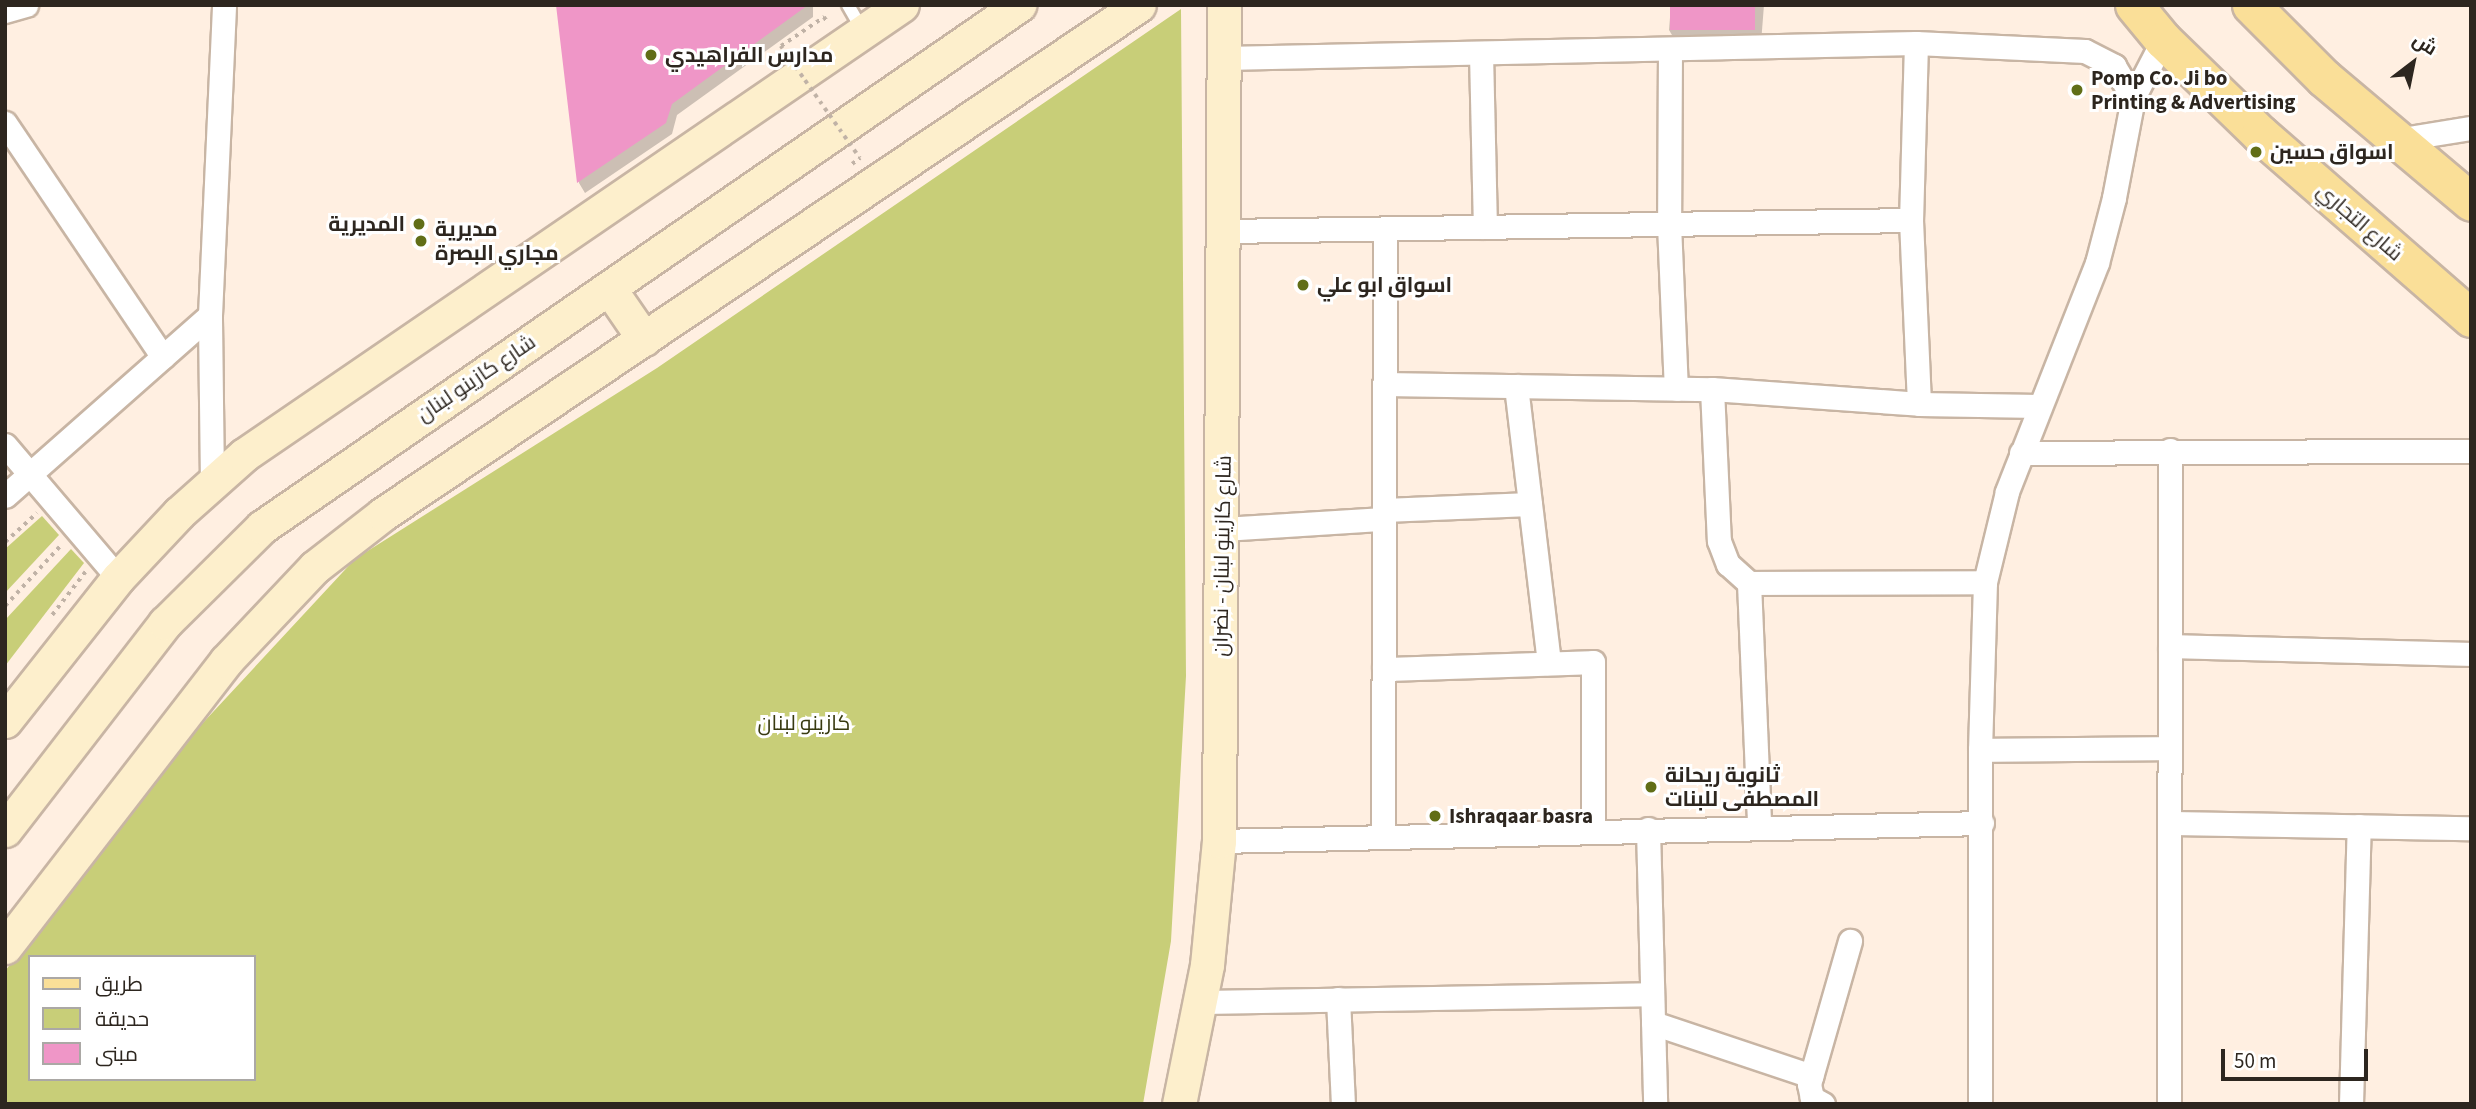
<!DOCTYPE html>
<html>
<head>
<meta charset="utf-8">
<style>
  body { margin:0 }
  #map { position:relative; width:2476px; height:1109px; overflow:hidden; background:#ffefe1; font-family:"Source Sans 3",Cairo,sans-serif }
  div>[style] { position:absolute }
  .green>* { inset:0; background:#c8ce78 }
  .shadow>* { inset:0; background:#0003 }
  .building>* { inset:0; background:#ef96c7; transform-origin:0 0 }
  .path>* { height:3.5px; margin-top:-1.75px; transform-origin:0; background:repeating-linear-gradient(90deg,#c0b2a6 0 3.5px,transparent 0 8.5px) }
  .roads { filter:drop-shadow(2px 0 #c8b5a4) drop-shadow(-2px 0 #c8b5a4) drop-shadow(0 2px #c8b5a4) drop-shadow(0 -2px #c8b5a4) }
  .lane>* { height:12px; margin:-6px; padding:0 6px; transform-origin:6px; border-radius:6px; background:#fff }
  .street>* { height:23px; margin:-11.5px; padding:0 11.5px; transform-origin:11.5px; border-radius:11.5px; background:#fff }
  .secondary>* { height:33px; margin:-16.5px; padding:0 16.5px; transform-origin:16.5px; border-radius:16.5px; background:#fdefcc }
  .primary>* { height:37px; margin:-18.5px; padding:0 18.5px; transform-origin:18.5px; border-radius:18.5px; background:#fadf98 }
  .path-bridge>* { height:3.5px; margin-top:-1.75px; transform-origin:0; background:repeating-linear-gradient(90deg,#c0b2a6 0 3.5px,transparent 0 8.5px) }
  .dots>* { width:19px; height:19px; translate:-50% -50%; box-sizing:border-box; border:4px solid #fff; border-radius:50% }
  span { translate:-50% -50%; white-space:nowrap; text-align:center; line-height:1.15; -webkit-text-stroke:6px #fff; paint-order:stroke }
  .poi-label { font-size:21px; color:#2d261f; font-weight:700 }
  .left { translate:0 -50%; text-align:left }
  .right { translate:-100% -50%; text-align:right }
  .street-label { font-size:21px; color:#2d261f }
  .park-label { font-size:21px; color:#383a10 }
  .frame { position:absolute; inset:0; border:7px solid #2d261f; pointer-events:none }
  .legend { position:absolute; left:28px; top:955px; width:228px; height:126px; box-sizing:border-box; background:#fff; border:2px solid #aba8a5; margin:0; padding:9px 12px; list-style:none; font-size:21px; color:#2d261f }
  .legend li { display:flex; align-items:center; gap:14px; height:35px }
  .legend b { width:35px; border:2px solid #aba8a5 }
  .north { position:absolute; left:2378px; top:28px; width:70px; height:70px; -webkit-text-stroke:5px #fff; paint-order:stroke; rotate:32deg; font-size:19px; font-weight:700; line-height:28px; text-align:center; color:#2d261f }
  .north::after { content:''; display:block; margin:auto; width:24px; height:32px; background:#2d261f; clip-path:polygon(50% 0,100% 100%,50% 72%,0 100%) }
  .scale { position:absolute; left:2221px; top:1049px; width:147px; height:32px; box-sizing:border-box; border:4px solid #2d261f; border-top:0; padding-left:9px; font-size:21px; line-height:24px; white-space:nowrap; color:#2d261f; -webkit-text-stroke:5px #fff; paint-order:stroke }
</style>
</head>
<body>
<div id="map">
  <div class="green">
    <div style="clip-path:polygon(evenodd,1181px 9px,1186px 676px,1171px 941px,1143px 1104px,5px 1104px,5px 971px,200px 726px,355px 559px,657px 368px,1181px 9px,30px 957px,254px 957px,254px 1079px,30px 1079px,30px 957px)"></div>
    <div style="clip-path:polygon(42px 516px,59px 535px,5px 593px,5px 549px)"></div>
    <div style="clip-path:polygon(71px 549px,84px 563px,5px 666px,5px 620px)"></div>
  </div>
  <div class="shadow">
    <div style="clip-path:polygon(558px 5px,813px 5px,813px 17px,677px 115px,672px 134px,585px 193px,579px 183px)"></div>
    <div style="clip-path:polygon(1671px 5px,1764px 5px,1761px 43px,1678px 45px,1669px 30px)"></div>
  </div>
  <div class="building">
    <div style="clip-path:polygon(556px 5px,808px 5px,672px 104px,666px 123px,577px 183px)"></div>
    <div style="left:1670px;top:5px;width:85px;height:25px"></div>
  </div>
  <div class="path">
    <div style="left:781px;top:46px;width:52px;rotate:-34deg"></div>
    <div style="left:824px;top:17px;width:7px;rotate:56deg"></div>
    <div style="left:852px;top:164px;width:10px;rotate:-37deg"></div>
    <div style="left:5px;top:542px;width:43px;rotate:-42.2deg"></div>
    <div style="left:5px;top:606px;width:84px;rotate:-47.4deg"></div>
    <div style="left:52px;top:615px;width:56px;rotate:-52.3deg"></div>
  </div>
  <div class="roads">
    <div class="lane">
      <div style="left:848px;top:5px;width:28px;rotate:60deg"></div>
    </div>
    <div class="street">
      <div style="left:5px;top:11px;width:22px;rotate:-16deg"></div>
      <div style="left:1916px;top:43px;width:177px;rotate:91.6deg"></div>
      <div style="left:1911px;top:220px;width:184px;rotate:87.5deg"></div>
      <div style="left:1670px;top:49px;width:175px;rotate:90.3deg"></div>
      <div style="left:1669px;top:224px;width:165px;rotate:87.6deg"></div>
      <div style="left:1481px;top:53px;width:174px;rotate:88.7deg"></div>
      <div style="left:1224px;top:58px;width:692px;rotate:-1.24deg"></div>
      <div style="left:1916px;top:43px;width:169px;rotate:2.7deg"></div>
      <div style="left:2085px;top:51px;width:33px;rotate:27deg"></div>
      <div style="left:2114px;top:66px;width:37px;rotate:59deg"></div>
      <div style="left:2133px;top:98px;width:102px;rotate:100.8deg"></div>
      <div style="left:2114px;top:198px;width:67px;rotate:104.7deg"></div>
      <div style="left:2097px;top:263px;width:246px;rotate:111.5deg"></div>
      <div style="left:2007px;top:492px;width:93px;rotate:103.7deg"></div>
      <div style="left:1985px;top:582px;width:168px;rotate:91.7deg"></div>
      <div style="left:1980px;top:750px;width:354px;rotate:90deg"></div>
      <div style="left:2133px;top:98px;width:65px;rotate:-62.7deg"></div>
      <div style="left:5px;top:123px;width:282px;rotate:56deg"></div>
      <div style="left:2396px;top:140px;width:76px;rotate:-9.1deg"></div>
      <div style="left:1226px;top:231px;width:685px;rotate:-0.92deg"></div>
      <div style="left:1384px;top:384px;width:328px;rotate:0.9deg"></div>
      <div style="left:1712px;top:389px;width:208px;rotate:4.1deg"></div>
      <div style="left:1919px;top:404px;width:120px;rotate:1deg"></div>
      <div style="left:1516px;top:386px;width:279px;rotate:83.2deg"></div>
      <div style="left:1712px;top:389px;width:152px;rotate:87.4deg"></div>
      <div style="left:1719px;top:541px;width:25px;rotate:69deg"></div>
      <div style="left:1728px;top:564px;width:28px;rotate:42deg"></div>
      <div style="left:1749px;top:583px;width:236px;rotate:-0.2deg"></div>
      <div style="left:5px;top:445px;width:175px;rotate:49.6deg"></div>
      <div style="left:2021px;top:453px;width:450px;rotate:-0.3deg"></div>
      <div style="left:212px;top:483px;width:168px;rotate:-90.7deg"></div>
      <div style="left:210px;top:315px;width:310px;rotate:-87.4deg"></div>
      <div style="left:5px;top:496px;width:273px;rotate:-41.4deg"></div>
      <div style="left:1384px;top:510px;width:146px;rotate:-2.4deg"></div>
      <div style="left:1223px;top:529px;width:161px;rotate:-3.6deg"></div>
      <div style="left:1749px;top:583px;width:243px;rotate:87.6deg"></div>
      <div style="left:2170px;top:646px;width:301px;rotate:1.5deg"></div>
      <div style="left:1384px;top:669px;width:209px;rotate:-1.9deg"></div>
      <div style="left:1593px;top:662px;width:169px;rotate:90deg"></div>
      <div style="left:1980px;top:750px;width:190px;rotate:-0.6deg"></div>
      <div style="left:2170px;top:823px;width:301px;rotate:1deg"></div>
      <div style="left:1648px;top:829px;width:275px;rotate:88.5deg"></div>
      <div style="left:1383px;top:837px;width:608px;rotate:-89.81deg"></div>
      <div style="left:1219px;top:841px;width:763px;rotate:-1.35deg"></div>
      <div style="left:1338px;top:999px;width:105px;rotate:87.3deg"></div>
      <div style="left:1200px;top:1002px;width:452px;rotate:-1deg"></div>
      <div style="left:1653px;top:1023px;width:167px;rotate:18.5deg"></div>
      <div style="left:1823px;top:1104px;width:13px;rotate:-151deg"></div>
      <div style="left:1812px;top:1098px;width:14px;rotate:-102deg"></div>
      <div style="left:1809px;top:1084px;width:149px;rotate:-74deg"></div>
      <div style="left:2169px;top:1104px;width:654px;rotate:-89.91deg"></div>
      <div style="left:2351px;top:1104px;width:278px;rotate:-88.4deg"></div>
    </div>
    <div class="secondary">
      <div style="left:609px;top:288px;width:62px;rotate:55.5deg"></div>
      <div style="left:5px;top:721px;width:182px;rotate:-51.7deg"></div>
      <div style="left:118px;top:578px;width:89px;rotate:-46.8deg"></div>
      <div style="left:179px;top:513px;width:87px;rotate:-41.7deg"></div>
      <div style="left:244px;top:455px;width:797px;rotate:-34.37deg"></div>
      <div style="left:5px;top:830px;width:262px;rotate:-52.3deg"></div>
      <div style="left:165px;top:623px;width:136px;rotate:-44.7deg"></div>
      <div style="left:262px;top:527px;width:920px;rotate:-34.59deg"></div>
      <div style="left:5px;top:947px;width:361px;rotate:-52.3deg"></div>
      <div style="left:226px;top:661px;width:129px;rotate:-46.6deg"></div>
      <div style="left:315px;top:567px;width:86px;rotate:-37.9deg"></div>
      <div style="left:383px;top:514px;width:911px;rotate:-33.95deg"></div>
      <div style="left:1179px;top:1104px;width:142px;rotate:-78.6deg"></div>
      <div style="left:1207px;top:965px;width:125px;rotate:-84.5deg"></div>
      <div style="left:1219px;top:841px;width:836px;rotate:-89.66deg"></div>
    </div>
    <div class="primary">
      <div style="left:2134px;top:5px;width:45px;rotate:50.4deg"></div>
      <div style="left:2163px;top:40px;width:135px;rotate:44.1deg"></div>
      <div style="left:2260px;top:134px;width:280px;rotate:41.1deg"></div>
      <div style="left:2251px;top:5px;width:103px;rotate:45deg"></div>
      <div style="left:2324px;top:78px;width:192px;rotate:40.1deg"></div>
    </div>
  </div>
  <div class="path-bridge">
    <div style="left:781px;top:46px;width:137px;rotate:54.8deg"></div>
  </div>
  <div class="dots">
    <div style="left:651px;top:55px;background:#616e17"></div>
    <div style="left:2077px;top:90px;background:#616e17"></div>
    <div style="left:2256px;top:152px;background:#616e17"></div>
    <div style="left:419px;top:224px;background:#616e17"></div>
    <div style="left:421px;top:241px;background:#616e17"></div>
    <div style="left:1303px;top:285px;background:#616e17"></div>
    <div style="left:1651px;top:787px;background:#616e17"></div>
    <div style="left:1435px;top:816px;background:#616e17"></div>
  </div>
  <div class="poi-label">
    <span class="left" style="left:665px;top:55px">مدارس الفراهيدي</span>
    <span class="left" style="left:2091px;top:90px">Pomp Co. Ji bo<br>Printing &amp; Advertising</span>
    <span class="left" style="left:2270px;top:152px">اسواق حسين</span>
    <span class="right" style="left:405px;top:224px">المديرية</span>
    <span class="left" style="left:435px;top:241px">مديرية<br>مجاري البصرة</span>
    <span class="left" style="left:1317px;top:285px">اسواق ابو علي</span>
    <span class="left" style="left:1665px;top:787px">ثانوية ريحانة<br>المصطفى للبنات</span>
    <span class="left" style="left:1449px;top:816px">Ishraqaar basra</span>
  </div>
  <div class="street-label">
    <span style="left:2360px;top:222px;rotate:41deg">شارع التجاري</span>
    <span style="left:476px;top:378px;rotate:-34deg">شارع كازينو لبنان</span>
    <span style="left:1222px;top:556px;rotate:-89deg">شارع كازينو لبنان - نضران</span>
  </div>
  <div class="park-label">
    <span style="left:804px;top:723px">كازينو لبنان</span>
  </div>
  <div class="frame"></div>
  <ul class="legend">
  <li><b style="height:9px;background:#fadf98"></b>طريق</li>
  <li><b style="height:19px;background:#c8ce78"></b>حديقة</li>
  <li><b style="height:19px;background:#ef96c7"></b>مبنى</li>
  </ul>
  <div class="north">ش</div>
  <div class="scale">50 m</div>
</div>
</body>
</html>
